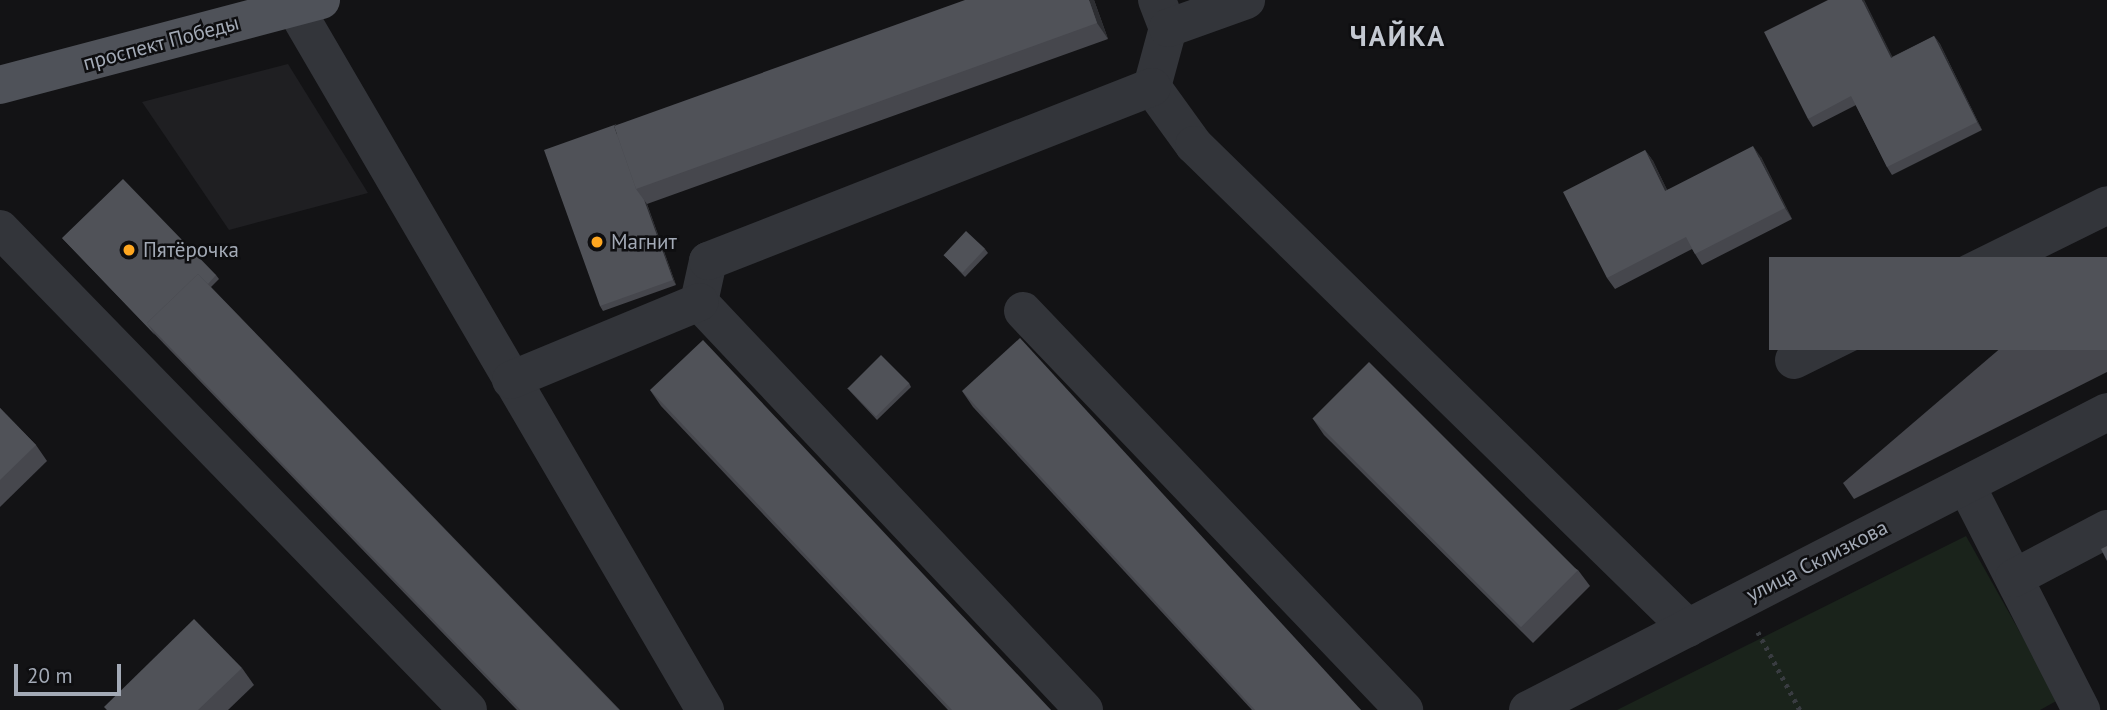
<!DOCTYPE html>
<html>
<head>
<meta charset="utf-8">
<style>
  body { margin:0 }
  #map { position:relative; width:2107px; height:710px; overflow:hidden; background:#131315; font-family:"PT Sans",sans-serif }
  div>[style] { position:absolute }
  .built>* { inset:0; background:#1f1f22 }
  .green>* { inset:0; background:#1a231b }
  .path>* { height:4.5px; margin-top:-2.25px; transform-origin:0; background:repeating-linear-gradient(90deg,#393c41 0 3.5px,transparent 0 8.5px) }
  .minor>* { height:38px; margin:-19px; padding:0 19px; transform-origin:19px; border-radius:19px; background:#33353a }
  .major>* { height:38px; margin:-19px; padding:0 19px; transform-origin:19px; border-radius:19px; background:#4f5259 }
  .wall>* { inset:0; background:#46474d }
  .shaded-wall>* { inset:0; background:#2d2e32 }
  .building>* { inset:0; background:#505258; transform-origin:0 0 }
  .dots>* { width:19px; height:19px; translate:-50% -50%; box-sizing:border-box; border:4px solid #0e0e10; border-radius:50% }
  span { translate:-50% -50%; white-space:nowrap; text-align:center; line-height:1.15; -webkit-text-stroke:5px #0e0e10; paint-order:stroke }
  .street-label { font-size:21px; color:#a3aab6 }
  .poi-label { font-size:21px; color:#a3aab6 }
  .left { translate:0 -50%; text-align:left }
  .district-label { font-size:28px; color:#c4c9d2; font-weight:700; letter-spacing:2px }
  .scale { position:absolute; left:14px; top:664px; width:107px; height:32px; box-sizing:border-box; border:4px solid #a3aab6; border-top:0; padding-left:9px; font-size:21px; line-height:24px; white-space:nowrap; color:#a3aab6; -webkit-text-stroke:5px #0e0e10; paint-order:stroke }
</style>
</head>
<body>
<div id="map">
  <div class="built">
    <div style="clip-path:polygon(288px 64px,368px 193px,229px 230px,142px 102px)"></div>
  </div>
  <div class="green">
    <div style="clip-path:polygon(1966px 536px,2058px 700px,2040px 710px,1617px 710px)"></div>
  </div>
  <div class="path">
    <div style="left:1758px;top:632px;width:89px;rotate:61.7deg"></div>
  </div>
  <div class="minor">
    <div style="left:1157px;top:0;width:30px;rotate:69deg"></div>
    <div style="left:1168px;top:28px;width:61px;rotate:105.2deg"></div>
    <div style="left:1152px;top:87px;width:72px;rotate:54.1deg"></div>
    <div style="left:1194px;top:145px;width:691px;rotate:44.35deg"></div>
    <div style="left:295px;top:8px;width:813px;rotate:59.71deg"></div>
    <div style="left:1168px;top:28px;width:83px;rotate:-19.7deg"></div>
    <div style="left:0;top:229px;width:671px;rotate:45.78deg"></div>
    <div style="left:699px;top:302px;width:561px;rotate:46.66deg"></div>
    <div style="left:699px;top:302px;width:42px;rotate:-77.6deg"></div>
    <div style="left:708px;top:261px;width:477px;rotate:-21.4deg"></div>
    <div style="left:1023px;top:311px;width:552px;rotate:46.32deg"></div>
    <div style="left:1794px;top:360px;width:349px;rotate:-26.3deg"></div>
    <div style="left:511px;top:380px;width:204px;rotate:-22.5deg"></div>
    <div style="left:1966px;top:485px;width:253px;rotate:62.9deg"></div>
    <div style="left:2014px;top:578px;width:105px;rotate:-27.8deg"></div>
    <div style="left:1528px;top:710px;width:651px;rotate:-27.23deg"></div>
  </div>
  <div class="major">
    <div style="left:0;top:85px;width:332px;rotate:-14.8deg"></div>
  </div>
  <div class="wall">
    <div style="clip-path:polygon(1094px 0,1108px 39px,647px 204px,676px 285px,603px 311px,600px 306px,618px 125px)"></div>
    <div style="clip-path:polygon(1864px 0,1892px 57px,1934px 36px,1940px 44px,1982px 130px,1892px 175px,1887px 167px,1856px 105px,1813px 127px,1808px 119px)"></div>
    <div style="clip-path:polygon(1645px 150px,1653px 161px,1667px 190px,1761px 157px,1792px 219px,1702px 265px,1692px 249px,1615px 289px,1607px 278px)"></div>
    <div style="clip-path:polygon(62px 238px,216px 275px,219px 279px,211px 287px,620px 710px,517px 710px)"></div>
    <div style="clip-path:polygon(985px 249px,988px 253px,965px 277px,944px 255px)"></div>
    <div style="clip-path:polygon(2107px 257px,2107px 372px,1854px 499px,1843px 483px)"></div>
    <div style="clip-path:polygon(909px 383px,911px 387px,877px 420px,847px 388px)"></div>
    <div style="clip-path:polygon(650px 390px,1051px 710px,948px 710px,661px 406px)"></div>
    <div style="clip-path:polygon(962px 391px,1361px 710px,1252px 710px,973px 407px)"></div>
    <div style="clip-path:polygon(0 408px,36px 445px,47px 461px,0 507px)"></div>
    <div style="clip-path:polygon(1313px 419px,1578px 570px,1590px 586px,1533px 643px,1324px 435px)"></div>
    <div style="clip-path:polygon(242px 668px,254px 685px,228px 710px,106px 710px)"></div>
  </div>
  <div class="shaded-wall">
    <div style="clip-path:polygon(1089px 0,1094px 0,1108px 39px,1097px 23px)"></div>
    <div style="clip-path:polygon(1862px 0,1864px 0,1897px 66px,1891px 58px)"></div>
    <div style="clip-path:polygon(1934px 36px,1940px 44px,1982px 130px,1977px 122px)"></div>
    <div style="clip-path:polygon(1753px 146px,1761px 157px,1792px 219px,1785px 208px)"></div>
    <div style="clip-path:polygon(1645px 150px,1653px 161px,1673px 202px,1665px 191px)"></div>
    <div style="clip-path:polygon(644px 200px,647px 204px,676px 285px,673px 280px)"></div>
  </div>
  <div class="building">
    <div style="clip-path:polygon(965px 0,1089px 0,1097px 23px,636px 189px,614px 126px)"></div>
    <div style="clip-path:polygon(1828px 0,1862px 0,1891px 58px,1934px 36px,1977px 122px,1887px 167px,1851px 96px,1808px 119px,1764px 32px)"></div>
    <div style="clip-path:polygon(617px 124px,614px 126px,636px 189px,644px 200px,673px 280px,600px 306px,544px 150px)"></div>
    <div style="clip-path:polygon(1753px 146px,1785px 208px,1695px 254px,1686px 237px,1607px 278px,1563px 192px,1645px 150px,1665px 191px)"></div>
    <div style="clip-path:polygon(123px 179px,216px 275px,208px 284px,198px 274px,147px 323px,155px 335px,62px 238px)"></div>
    <div style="left:966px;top:231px;width:26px;height:33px;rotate:43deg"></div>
    <div style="left:2107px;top:257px;width:93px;height:338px;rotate:90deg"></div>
    <div style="left:198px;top:274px;width:607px;height:71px;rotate:46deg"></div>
    <div style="clip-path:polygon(1020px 338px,1361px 710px,1255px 710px,962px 391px)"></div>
    <div style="clip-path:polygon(703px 340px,1051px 710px,952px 710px,650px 390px)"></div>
    <div style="left:881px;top:355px;width:40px;height:47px;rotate:45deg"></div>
    <div style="left:1369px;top:362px;width:295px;height:80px;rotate:45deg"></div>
    <div style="clip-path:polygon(0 408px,36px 445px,0 480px)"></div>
    <div style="clip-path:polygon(2107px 546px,2107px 561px,2101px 549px)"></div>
    <div style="clip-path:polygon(194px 619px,242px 668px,198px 710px,107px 710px,104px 707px)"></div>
  </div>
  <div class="dots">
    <div style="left:597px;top:242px;background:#ffa720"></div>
    <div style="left:129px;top:250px;background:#ffa720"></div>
  </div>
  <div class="street-label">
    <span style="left:161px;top:43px;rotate:-15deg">проспект Победы</span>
    <span style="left:1817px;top:561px;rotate:-27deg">улица Склизкова</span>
  </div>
  <div class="poi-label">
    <span class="left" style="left:611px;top:242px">Магнит</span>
    <span class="left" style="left:143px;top:250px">Пятёрочка</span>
  </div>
  <div class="district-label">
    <span style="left:1398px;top:36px">ЧАЙКА</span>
  </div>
  <div class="scale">20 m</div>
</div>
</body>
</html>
